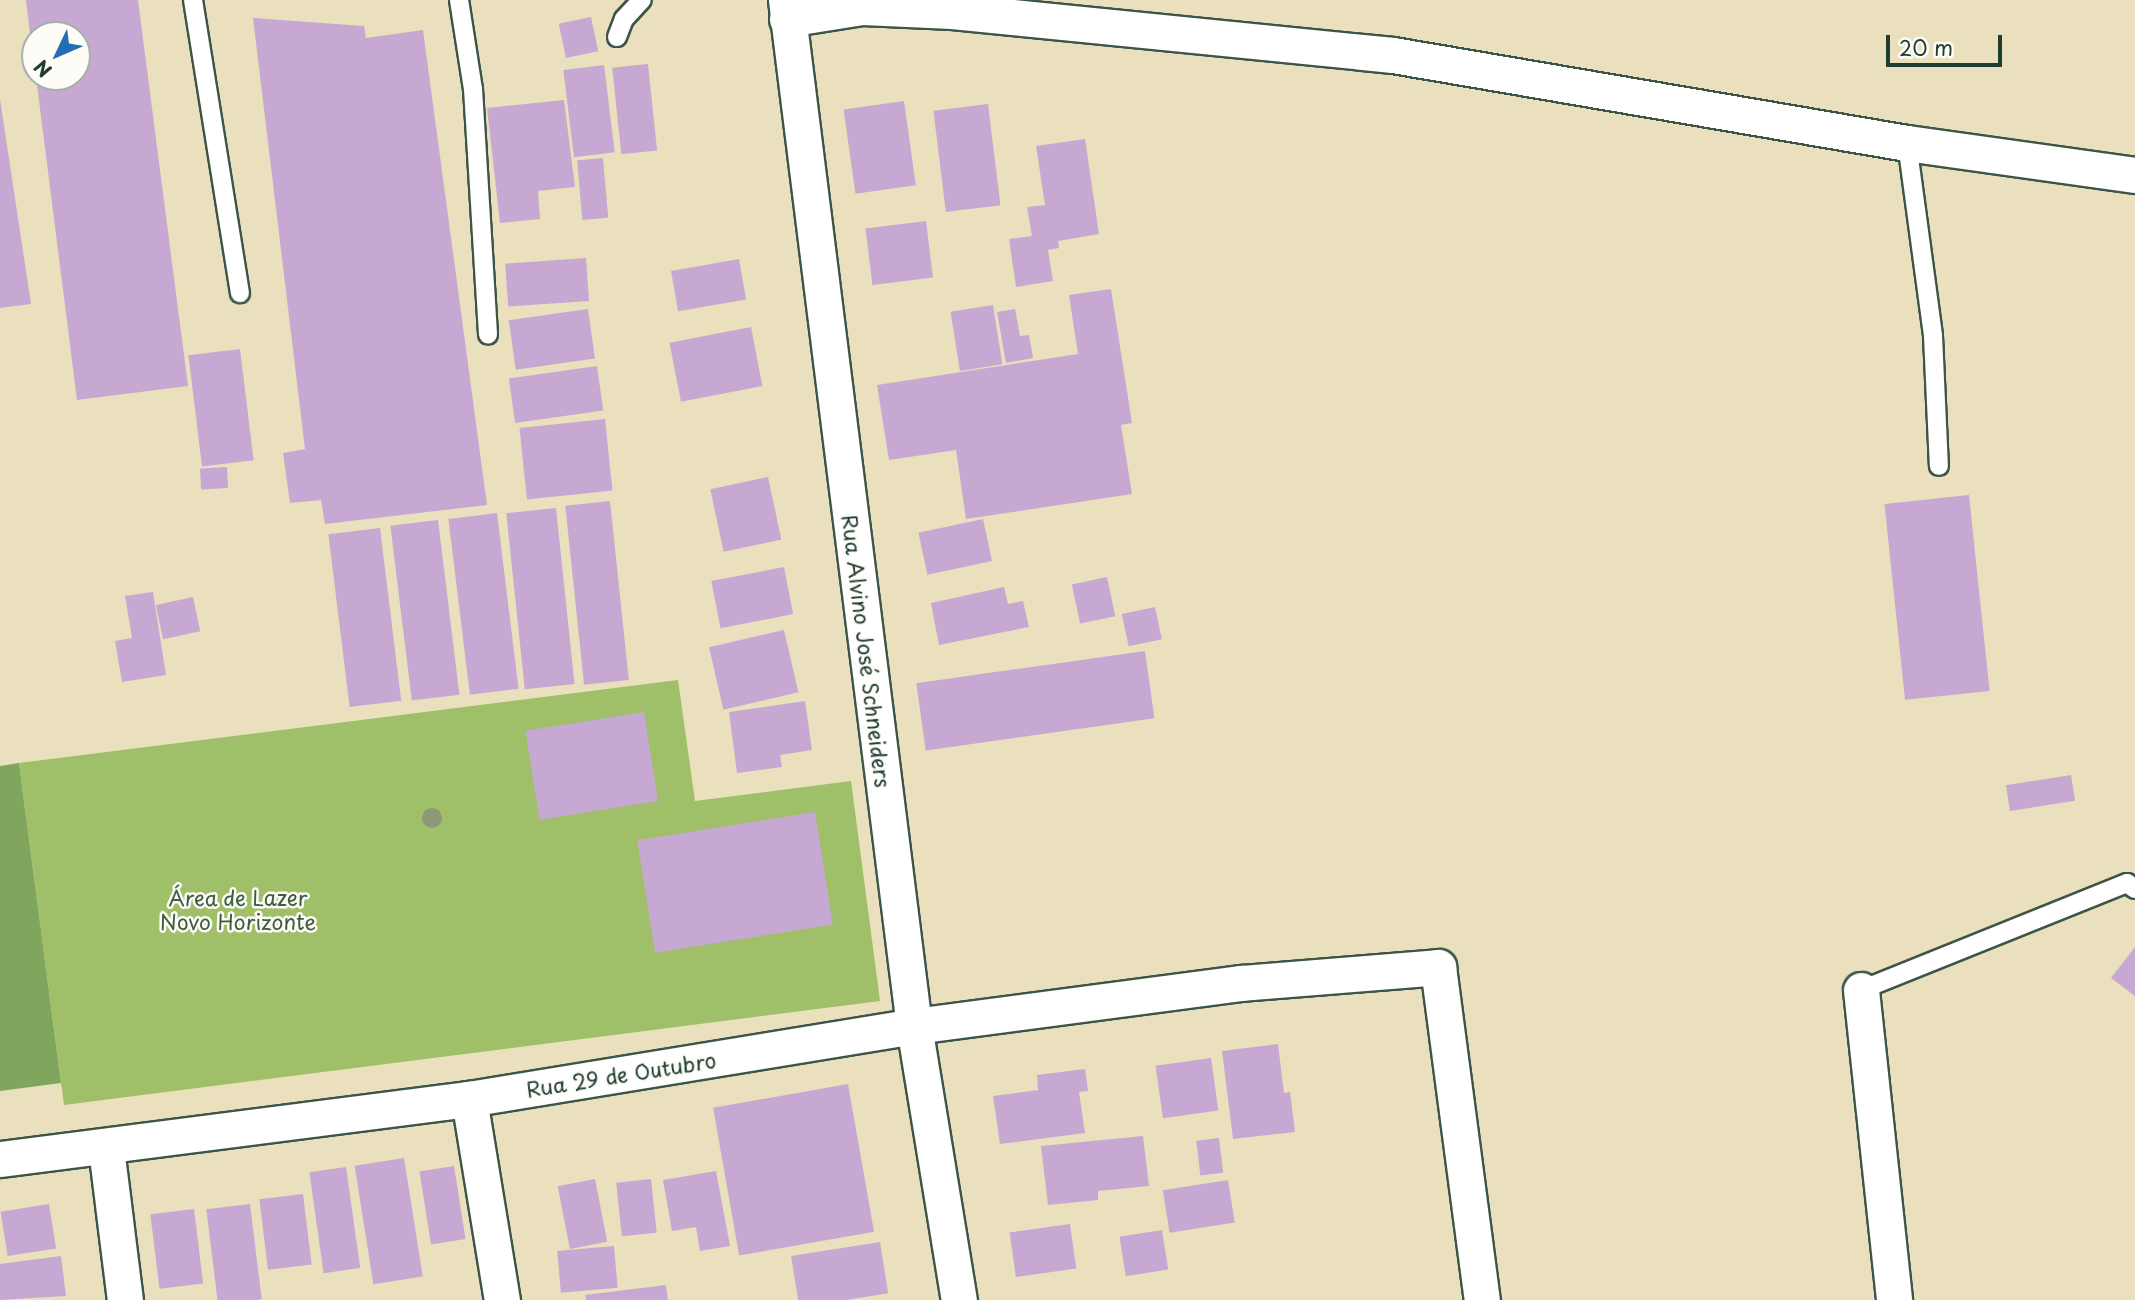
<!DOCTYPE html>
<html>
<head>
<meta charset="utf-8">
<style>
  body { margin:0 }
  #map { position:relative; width:2135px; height:1300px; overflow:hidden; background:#eae0bd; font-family:"Playpen Sans",sans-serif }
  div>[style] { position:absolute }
  .green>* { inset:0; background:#9fbf68 }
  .forest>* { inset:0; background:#7fa65c }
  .building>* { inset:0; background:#c7a8d2; transform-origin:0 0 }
  .roads { filter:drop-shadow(2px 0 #3d5549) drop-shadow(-2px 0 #3d5549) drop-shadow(0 2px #3d5549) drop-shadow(0 -2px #3d5549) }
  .service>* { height:18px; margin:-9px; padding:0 9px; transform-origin:9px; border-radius:9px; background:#fff }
  .minor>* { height:35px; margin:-17.5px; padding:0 17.5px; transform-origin:17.5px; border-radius:17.5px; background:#fff }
  .trees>* { width:20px; height:20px; margin:-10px; border-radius:50%; background:#8c9879 }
  span { translate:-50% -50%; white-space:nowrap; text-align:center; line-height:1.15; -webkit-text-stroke:5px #fdfcf7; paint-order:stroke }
  .street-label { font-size:21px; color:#1f3d34 }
  .park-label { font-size:21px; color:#3f5e41 }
  .north { position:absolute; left:21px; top:21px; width:70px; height:70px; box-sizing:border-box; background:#fdfcf7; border:2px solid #a4b0a9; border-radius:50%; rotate:226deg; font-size:19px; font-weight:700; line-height:28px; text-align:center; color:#1f3d34 }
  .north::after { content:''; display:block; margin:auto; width:24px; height:32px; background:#1f6fb2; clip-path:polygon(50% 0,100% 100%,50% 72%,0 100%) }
  .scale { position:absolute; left:1886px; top:35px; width:116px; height:32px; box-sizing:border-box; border:4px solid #1f3d34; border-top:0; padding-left:9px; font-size:21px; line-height:24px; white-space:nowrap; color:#1f3d34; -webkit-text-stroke:5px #fdfcf7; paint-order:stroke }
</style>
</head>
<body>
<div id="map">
  <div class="green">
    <div style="clip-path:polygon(678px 680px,695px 801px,851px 781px,880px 1001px,64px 1105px,19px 763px)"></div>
  </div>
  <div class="forest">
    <div style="clip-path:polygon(19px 763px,61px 1083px,0 1091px,0 766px)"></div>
  </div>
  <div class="building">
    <div style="clip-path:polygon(26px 0,138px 0,188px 386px,77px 400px,36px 77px,77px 77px,77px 35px,35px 35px,33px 59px)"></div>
    <div style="left:591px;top:17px;width:35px;height:33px;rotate:78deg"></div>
    <div style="clip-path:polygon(253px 18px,364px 26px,366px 38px,423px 30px,487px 505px,325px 524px,321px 500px,290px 503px,283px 453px,305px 449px)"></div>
    <div style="left:648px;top:64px;width:87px;height:36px;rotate:84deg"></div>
    <div style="left:604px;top:65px;width:88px;height:41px;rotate:83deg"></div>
    <div style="clip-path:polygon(0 99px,31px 304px,0 308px)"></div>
    <div style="clip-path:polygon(564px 100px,575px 187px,538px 191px,540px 219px,500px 223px,487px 108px)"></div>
    <div style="left:904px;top:101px;width:85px;height:61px;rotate:82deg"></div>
    <div style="left:988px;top:104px;width:102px;height:55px;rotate:83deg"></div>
    <div style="clip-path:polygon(1085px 139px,1099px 234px,1058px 241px,1059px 248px,1048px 250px,1053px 281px,1016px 287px,1009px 239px,1032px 236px,1027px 207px,1045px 205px,1036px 146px)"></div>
    <div style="left:603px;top:158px;width:60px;height:26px;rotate:85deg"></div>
    <div style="left:926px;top:221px;width:57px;height:61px;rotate:83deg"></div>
    <div style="left:586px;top:258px;width:43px;height:81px;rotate:86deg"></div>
    <div style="left:739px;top:259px;width:41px;height:69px;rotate:80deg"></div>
    <div style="clip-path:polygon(1111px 289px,1132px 423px,1121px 425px,1132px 494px,966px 519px,956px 450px,889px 460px,877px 385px,1078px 354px,1069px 295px)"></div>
    <div style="left:993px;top:305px;width:60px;height:43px;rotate:81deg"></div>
    <div style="left:588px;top:309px;width:50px;height:80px;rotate:82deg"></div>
    <div style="clip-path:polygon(1015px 309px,1020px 336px,1029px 335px,1033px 358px,1006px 363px,997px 312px)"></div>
    <div style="left:751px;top:327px;width:60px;height:83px;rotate:79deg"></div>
    <div style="left:240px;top:349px;width:112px;height:52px;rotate:83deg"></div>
    <div style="left:597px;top:366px;width:45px;height:89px;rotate:82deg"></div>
    <div style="left:605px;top:419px;width:72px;height:86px;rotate:84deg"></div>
    <div style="left:227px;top:467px;width:21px;height:27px;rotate:87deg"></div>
    <div style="left:768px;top:477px;width:64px;height:59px;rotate:78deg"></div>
    <div style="left:1969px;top:495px;width:197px;height:85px;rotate:84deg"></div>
    <div style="left:610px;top:501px;width:180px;height:45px;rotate:84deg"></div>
    <div style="left:556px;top:508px;width:177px;height:50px;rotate:84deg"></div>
    <div style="left:497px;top:513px;width:177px;height:49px;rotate:83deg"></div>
    <div style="left:983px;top:519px;width:43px;height:66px;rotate:78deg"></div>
    <div style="left:438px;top:520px;width:176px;height:48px;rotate:83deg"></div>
    <div style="left:380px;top:528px;width:174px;height:52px;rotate:83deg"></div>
    <div style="left:784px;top:567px;width:48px;height:74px;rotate:79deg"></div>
    <div style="left:1107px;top:577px;width:40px;height:36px;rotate:78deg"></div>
    <div style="clip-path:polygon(1004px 587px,1008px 604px,1023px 601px,1029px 627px,939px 645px,931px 603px)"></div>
    <div style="clip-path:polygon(153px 592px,166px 675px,122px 682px,115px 641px,132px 638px,125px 596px)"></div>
    <div style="left:193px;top:597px;width:35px;height:38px;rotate:78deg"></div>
    <div style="left:1155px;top:607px;width:33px;height:34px;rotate:78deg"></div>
    <div style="left:784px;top:630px;width:64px;height:77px;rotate:77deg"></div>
    <div style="left:1145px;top:651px;width:68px;height:231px;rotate:82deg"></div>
    <div style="clip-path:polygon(805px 701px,812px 750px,780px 755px,782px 767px,737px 773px,729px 712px)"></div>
    <div style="left:644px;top:712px;width:90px;height:120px;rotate:81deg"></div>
    <div style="left:2071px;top:775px;width:26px;height:66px;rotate:81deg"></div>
    <div style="left:815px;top:812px;width:114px;height:180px;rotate:81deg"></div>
    <div style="clip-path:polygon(2135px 947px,2135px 996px,2111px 978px)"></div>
    <div style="clip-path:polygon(1278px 1044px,1284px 1093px,1290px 1092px,1295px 1132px,1233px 1139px,1222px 1051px)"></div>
    <div style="left:1211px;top:1058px;width:53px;height:56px;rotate:82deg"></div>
    <div style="clip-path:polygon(1085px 1069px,1088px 1091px,1079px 1092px,1085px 1133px,1000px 1144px,993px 1096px,1038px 1090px,1037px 1075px)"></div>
    <div style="left:848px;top:1084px;width:150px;height:137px;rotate:80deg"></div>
    <div style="clip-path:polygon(1143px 1136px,1149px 1186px,1098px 1191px,1098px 1200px,1048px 1205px,1041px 1146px)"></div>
    <div style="left:1219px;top:1138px;width:35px;height:23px;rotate:83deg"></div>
    <div style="left:404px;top:1158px;width:120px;height:50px;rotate:81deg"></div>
    <div style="left:454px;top:1166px;width:74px;height:35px;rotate:81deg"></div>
    <div style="left:346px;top:1167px;width:102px;height:37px;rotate:82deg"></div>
    <div style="clip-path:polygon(716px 1171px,730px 1246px,700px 1251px,696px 1227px,672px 1231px,663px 1180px)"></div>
    <div style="left:595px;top:1179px;width:64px;height:38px;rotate:79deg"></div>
    <div style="left:651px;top:1179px;width:54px;height:35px;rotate:84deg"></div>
    <div style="left:1228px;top:1180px;width:43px;height:66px;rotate:81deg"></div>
    <div style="left:303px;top:1194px;width:71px;height:44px;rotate:83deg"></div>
    <div style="left:49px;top:1204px;width:45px;height:49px;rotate:81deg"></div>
    <div style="left:250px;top:1204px;width:96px;height:44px;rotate:83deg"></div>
    <div style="left:194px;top:1209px;width:75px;height:44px;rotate:83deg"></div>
    <div style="left:1070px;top:1224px;width:45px;height:61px;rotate:82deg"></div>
    <div style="left:1162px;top:1230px;width:40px;height:43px;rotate:81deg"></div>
    <div style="left:880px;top:1242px;width:52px;height:90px;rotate:81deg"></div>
    <div style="left:614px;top:1246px;width:42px;height:57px;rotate:85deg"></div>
    <div style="clip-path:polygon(61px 1256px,66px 1296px,0 1300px,0 1264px)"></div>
    <div style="clip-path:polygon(666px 1285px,668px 1300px,586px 1300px,585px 1295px)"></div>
  </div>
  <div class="roads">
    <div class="service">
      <div style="left:193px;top:0;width:297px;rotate:80.9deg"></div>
      <div style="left:459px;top:0;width:90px;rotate:81.1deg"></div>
      <div style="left:473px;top:89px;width:246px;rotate:86.5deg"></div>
      <div style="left:617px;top:37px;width:19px;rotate:-69deg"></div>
      <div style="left:624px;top:19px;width:26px;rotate:-47deg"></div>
      <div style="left:1907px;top:143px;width:195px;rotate:82.3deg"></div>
      <div style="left:1933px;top:336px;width:130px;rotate:87.4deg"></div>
      <div style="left:1861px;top:990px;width:287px;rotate:-21.9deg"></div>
      <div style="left:2127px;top:883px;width:10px;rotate:37deg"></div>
    </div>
    <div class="minor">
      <div style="left:786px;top:0;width:1034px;rotate:82.89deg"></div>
      <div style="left:914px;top:1026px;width:278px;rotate:80.7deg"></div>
      <div style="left:787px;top:19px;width:76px;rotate:-9.1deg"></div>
      <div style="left:862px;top:7px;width:90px;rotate:2.5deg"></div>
      <div style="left:952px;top:11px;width:443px;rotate:5.7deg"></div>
      <div style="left:1393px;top:55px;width:521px;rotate:9.72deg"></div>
      <div style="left:1907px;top:143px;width:230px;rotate:8deg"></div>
      <div style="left:1861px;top:990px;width:312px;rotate:83.9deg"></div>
      <div style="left:469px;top:1099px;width:204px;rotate:80.7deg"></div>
      <div style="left:106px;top:1148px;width:153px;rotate:82.9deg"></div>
      <div style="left:0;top:1159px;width:473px;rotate:-7.3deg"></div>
      <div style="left:469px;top:1099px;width:451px;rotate:-9.3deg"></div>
      <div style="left:914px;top:1026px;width:330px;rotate:-7.5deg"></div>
      <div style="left:1241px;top:983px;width:198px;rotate:-4.6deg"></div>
      <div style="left:1438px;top:967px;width:336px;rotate:82.5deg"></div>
    </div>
  </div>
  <div class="trees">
    <div style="left:432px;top:818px"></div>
  </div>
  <div class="street-label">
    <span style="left:867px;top:651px;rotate:83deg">Rua Alvino José Schneiders</span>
    <span style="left:621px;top:1074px;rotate:-9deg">Rua 29 de Outubro</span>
  </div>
  <div class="park-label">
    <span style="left:238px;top:909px">Área de Lazer<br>Novo Horizonte</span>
  </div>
  <div class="north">N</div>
  <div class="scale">20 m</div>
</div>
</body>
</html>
